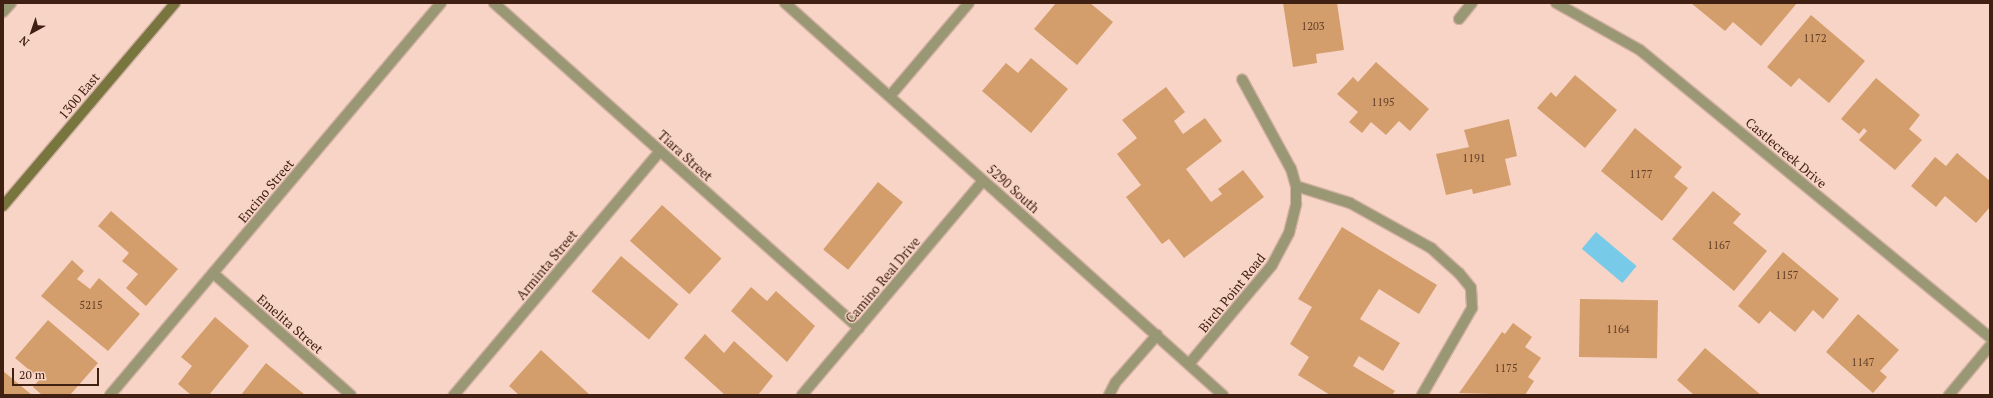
<!DOCTYPE html>
<html>
<head>
<meta charset="utf-8">
<style>
  body { margin:0 }
  #map { position:relative; width:1993px; height:398px; overflow:hidden; background:#f7d4c6; font-family:"PT Serif",serif }
  div>[style] { position:absolute }
  .water>* { inset:0; background:#78cae9; transform-origin:0 0 }
  .building>* { inset:0; background:#d39e6c; transform-origin:0 0 }
  .roads { filter:drop-shadow(1px 0 #d2b0a2) drop-shadow(-1px 0 #d2b0a2) drop-shadow(0 1px #d2b0a2) drop-shadow(0 -1px #d2b0a2) }
  .lane>* { height:10px; margin:-5px; padding:0 5px; transform-origin:5px; border-radius:5px; background:#999774 }
  .street>* { height:10px; margin:-5px; padding:0 5px; transform-origin:5px; border-radius:5px; background:#999774 }
  .secondary>* { height:10px; margin:-5px; padding:0 5px; transform-origin:5px; border-radius:5px; background:#79753f }
  span { translate:-50% -50%; white-space:nowrap; text-align:center; line-height:1.15; -webkit-text-stroke:3px #f7d4c6; paint-order:stroke }
  .number-label { font-size:11px; color:#654028 }
  .number-label span { -webkit-text-stroke-width:0 }
  .street-label { font-size:13px; color:#402012 }
  .frame { position:absolute; inset:0; border:4px solid #402012; pointer-events:none }
  .north { position:absolute; left:12px; top:12px; width:40px; height:40px; -webkit-text-stroke:3px #f7d4c6; paint-order:stroke; rotate:220deg; font-size:11px; font-weight:700; line-height:16px; text-align:center; color:#402012 }
  .north::after { content:''; display:block; margin:auto; width:14px; height:18px; background:#402012; clip-path:polygon(50% 0,100% 100%,50% 72%,0 100%) }
  .scale { position:absolute; left:12px; top:368px; width:87px; height:18px; box-sizing:border-box; border:2px solid #402012; border-top:0; padding-left:5px; font-size:12px; line-height:14px; white-space:nowrap; color:#402012; -webkit-text-stroke:3px #f7d4c6; paint-order:stroke }
</style>
</head>
<body>
<div id="map">
  <div class="water">
    <div style="left:1596px;top:232px;width:53px;height:22px;rotate:40deg"></div>
  </div>
  <div class="building">
    <div style="clip-path:polygon(1056px 3px,1090px 3px,1113px 22px,1077px 65px,1034px 29px)"></div>
    <div style="clip-path:polygon(1283px 3px,1337px 3px,1344px 50px,1316px 54px,1317px 63px,1293px 67px)"></div>
    <div style="clip-path:polygon(1691px 3px,1797px 3px,1761px 46px,1733px 22px,1725px 31px)"></div>
    <div style="clip-path:polygon(1811px 15px,1865px 61px,1829px 103px,1799px 78px,1791px 87px,1767px 67px)"></div>
    <div style="clip-path:polygon(1031px 58px,1068px 89px,1031px 133px,982px 91px,1006px 63px,1018px 73px)"></div>
    <div style="clip-path:polygon(1376px 62px,1429px 109px,1410px 131px,1399px 121px,1386px 135px,1371px 122px,1362px 133px,1349px 122px,1358px 112px,1337px 94px,1353px 77px,1358px 82px)"></div>
    <div style="clip-path:polygon(1575px 75px,1617px 110px,1585px 148px,1537px 108px,1551px 92px,1556px 97px)"></div>
    <div style="clip-path:polygon(1876px 78px,1920px 115px,1909px 129px,1922px 140px,1895px 170px,1859px 140px,1867px 131px,1864px 128px,1859px 134px,1841px 119px)"></div>
    <div style="clip-path:polygon(1166px 87px,1185px 112px,1174px 121px,1183px 134px,1205px 118px,1222px 141px,1186px 169px,1211px 202px,1222px 194px,1218px 189px,1243px 170px,1264px 197px,1184px 258px,1169px 239px,1162px 244px,1126px 197px,1141px 185px,1117px 154px,1137px 138px,1122px 120px)"></div>
    <div style="clip-path:polygon(1509px 119px,1517px 156px,1505px 159px,1511px 185px,1473px 194px,1472px 189px,1446px 195px,1436px 154px,1469px 147px,1464px 130px)"></div>
    <div style="clip-path:polygon(1635px 128px,1682px 167px,1674px 177px,1688px 188px,1662px 221px,1601px 171px)"></div>
    <div style="clip-path:polygon(1957px 153px,1990px 181px,1990px 207px,1976px 223px,1945px 196px,1936px 207px,1911px 186px,1935px 157px,1946px 166px)"></div>
    <div style="left:878px;top:182px;width:32px;height:87px;rotate:39deg"></div>
    <div style="clip-path:polygon(1713px 191px,1741px 214px,1733px 223px,1767px 251px,1734px 291px,1672px 239px)"></div>
    <div style="left:662px;top:205px;width:80px;height:48px;rotate:42deg"></div>
    <div style="clip-path:polygon(111px 211px,178px 269px,146px 306px,126px 288px,138px 274px,122px 261px,129px 253px,98px 226px)"></div>
    <div style="clip-path:polygon(1342px 227px,1437px 285px,1419px 314px,1379px 289px,1360px 319px,1400px 343px,1383px 371px,1359px 356px,1353px 366px,1395px 391px,1392px 395px,1330px 395px,1298px 375px,1309px 357px,1290px 344px,1312px 307px,1298px 299px)"></div>
    <div style="clip-path:polygon(1783px 252px,1839px 299px,1823px 319px,1813px 310px,1795px 332px,1770px 311px,1759px 324px,1738px 306px)"></div>
    <div style="left:621px;top:256px;width:75px;height:46px;rotate:40deg"></div>
    <div style="clip-path:polygon(72px 260px,84px 271px,77px 279px,90px 289px,99px 278px,140px 314px,108px 351px,41px 296px)"></div>
    <div style="clip-path:polygon(751px 287px,767px 301px,776px 291px,815px 326px,787px 362px,731px 311px)"></div>
    <div style="left:1580px;top:299px;width:78px;height:58px;rotate:1deg"></div>
    <div style="clip-path:polygon(1858px 314px,1899px 350px,1880px 371px,1887px 377px,1873px 393px,1826px 352px)"></div>
    <div style="clip-path:polygon(215px 317px,249px 346px,209px 395px,191px 395px,178px 384px,192px 366px,181px 357px)"></div>
    <div style="clip-path:polygon(48px 320px,98px 363px,70px 395px,42px 395px,33px 387px,40px 379px,15px 358px)"></div>
    <div style="clip-path:polygon(1513px 323px,1532px 337px,1525px 347px,1541px 358px,1528px 377px,1534px 381px,1525px 395px,1459px 393px,1502px 332px,1505px 334px)"></div>
    <div style="clip-path:polygon(705px 334px,724px 353px,734px 341px,773px 376px,758px 395px,725px 395px,684px 358px)"></div>
    <div style="clip-path:polygon(1705px 348px,1761px 395px,1694px 395px,1677px 380px)"></div>
    <div style="clip-path:polygon(541px 350px,590px 395px,519px 395px,509px 386px)"></div>
    <div style="clip-path:polygon(266px 363px,272px 368px,304px 394px,241px 395px)"></div>
    <div style="clip-path:polygon(3px 371px,32px 395px,3px 395px)"></div>
  </div>
  <div class="roads">
    <div class="lane">
      <div style="left:3px;top:12px;width:12px;rotate:-48deg"></div>
      <div style="left:1296px;top:186px;width:57px;rotate:17.5deg"></div>
      <div style="left:1350px;top:203px;width:93px;rotate:29.1deg"></div>
      <div style="left:1431px;top:248px;width:38px;rotate:42deg"></div>
      <div style="left:1459px;top:273px;width:19px;rotate:51deg"></div>
      <div style="left:1471px;top:288px;width:20px;rotate:87deg"></div>
      <div style="left:1472px;top:308px;width:100px;rotate:119.9deg"></div>
    </div>
    <div class="street">
      <div style="left:494px;top:3px;width:489px;rotate:41.7deg"></div>
      <div style="left:785px;top:3px;width:588px;rotate:41.83deg"></div>
      <div style="left:1556px;top:3px;width:96px;rotate:29.2deg"></div>
      <div style="left:1640px;top:50px;width:453px;rotate:39.4deg"></div>
      <div style="left:1459px;top:19px;width:21px;rotate:-51deg"></div>
      <div style="left:890px;top:96px;width:122px;rotate:-49.7deg"></div>
      <div style="left:213px;top:273px;width:184px;rotate:41.5deg"></div>
      <div style="left:1189px;top:364px;width:129px;rotate:-50deg"></div>
      <div style="left:1272px;top:265px;width:36px;rotate:-62deg"></div>
      <div style="left:1289px;top:233px;width:30px;rotate:-76deg"></div>
      <div style="left:1296px;top:204px;width:18px;rotate:-90deg"></div>
      <div style="left:1296px;top:186px;width:18px;rotate:-106deg"></div>
      <div style="left:1291px;top:169px;width:102px;rotate:-118.6deg"></div>
      <div style="left:110px;top:395px;width:513px;rotate:-49.82deg"></div>
      <div style="left:454px;top:395px;width:319px;rotate:-49.8deg"></div>
      <div style="left:802px;top:395px;width:280px;rotate:-49.8deg"></div>
      <div style="left:1109px;top:395px;width:13px;rotate:-63deg"></div>
      <div style="left:1115px;top:383px;width:64px;rotate:-48.8deg"></div>
      <div style="left:1949px;top:395px;width:64px;rotate:-50.1deg"></div>
    </div>
    <div class="secondary">
      <div style="left:3px;top:206px;width:266px;rotate:-49.7deg"></div>
    </div>
  </div>
  <div class="number-label">
    <span style="left:1313px;top:26px">1203</span>
    <span style="left:1815px;top:38px">1172</span>
    <span style="left:1383px;top:102px">1195</span>
    <span style="left:1474px;top:158px">1191</span>
    <span style="left:1641px;top:174px">1177</span>
    <span style="left:1719px;top:245px">1167</span>
    <span style="left:1787px;top:275px">1157</span>
    <span style="left:91px;top:305px">5215</span>
    <span style="left:1618px;top:329px">1164</span>
    <span style="left:1863px;top:362px">1147</span>
    <span style="left:1506px;top:368px">1175</span>
  </div>
  <div class="street-label">
    <span style="left:79px;top:96px;rotate:-50deg">1300 East</span>
    <span style="left:1786px;top:153px;rotate:40deg">Castlecreek Drive</span>
    <span style="left:685px;top:156px;rotate:42deg">Tiara Street</span>
    <span style="left:1013px;top:189px;rotate:42deg">5290 South</span>
    <span style="left:266px;top:191px;rotate:-50deg">Encino Street</span>
    <span style="left:547px;top:265px;rotate:-50deg">Arminta Street</span>
    <span style="left:883px;top:280px;rotate:-50deg">Camino Real Drive</span>
    <span style="left:1232px;top:293px;rotate:-51deg">Birch Point Road</span>
    <span style="left:290px;top:324px;rotate:41deg">Emelita Street</span>
  </div>
  <div class="frame"></div>
  <div class="north">N</div>
  <div class="scale">20 m</div>
</div>
</body>
</html>
